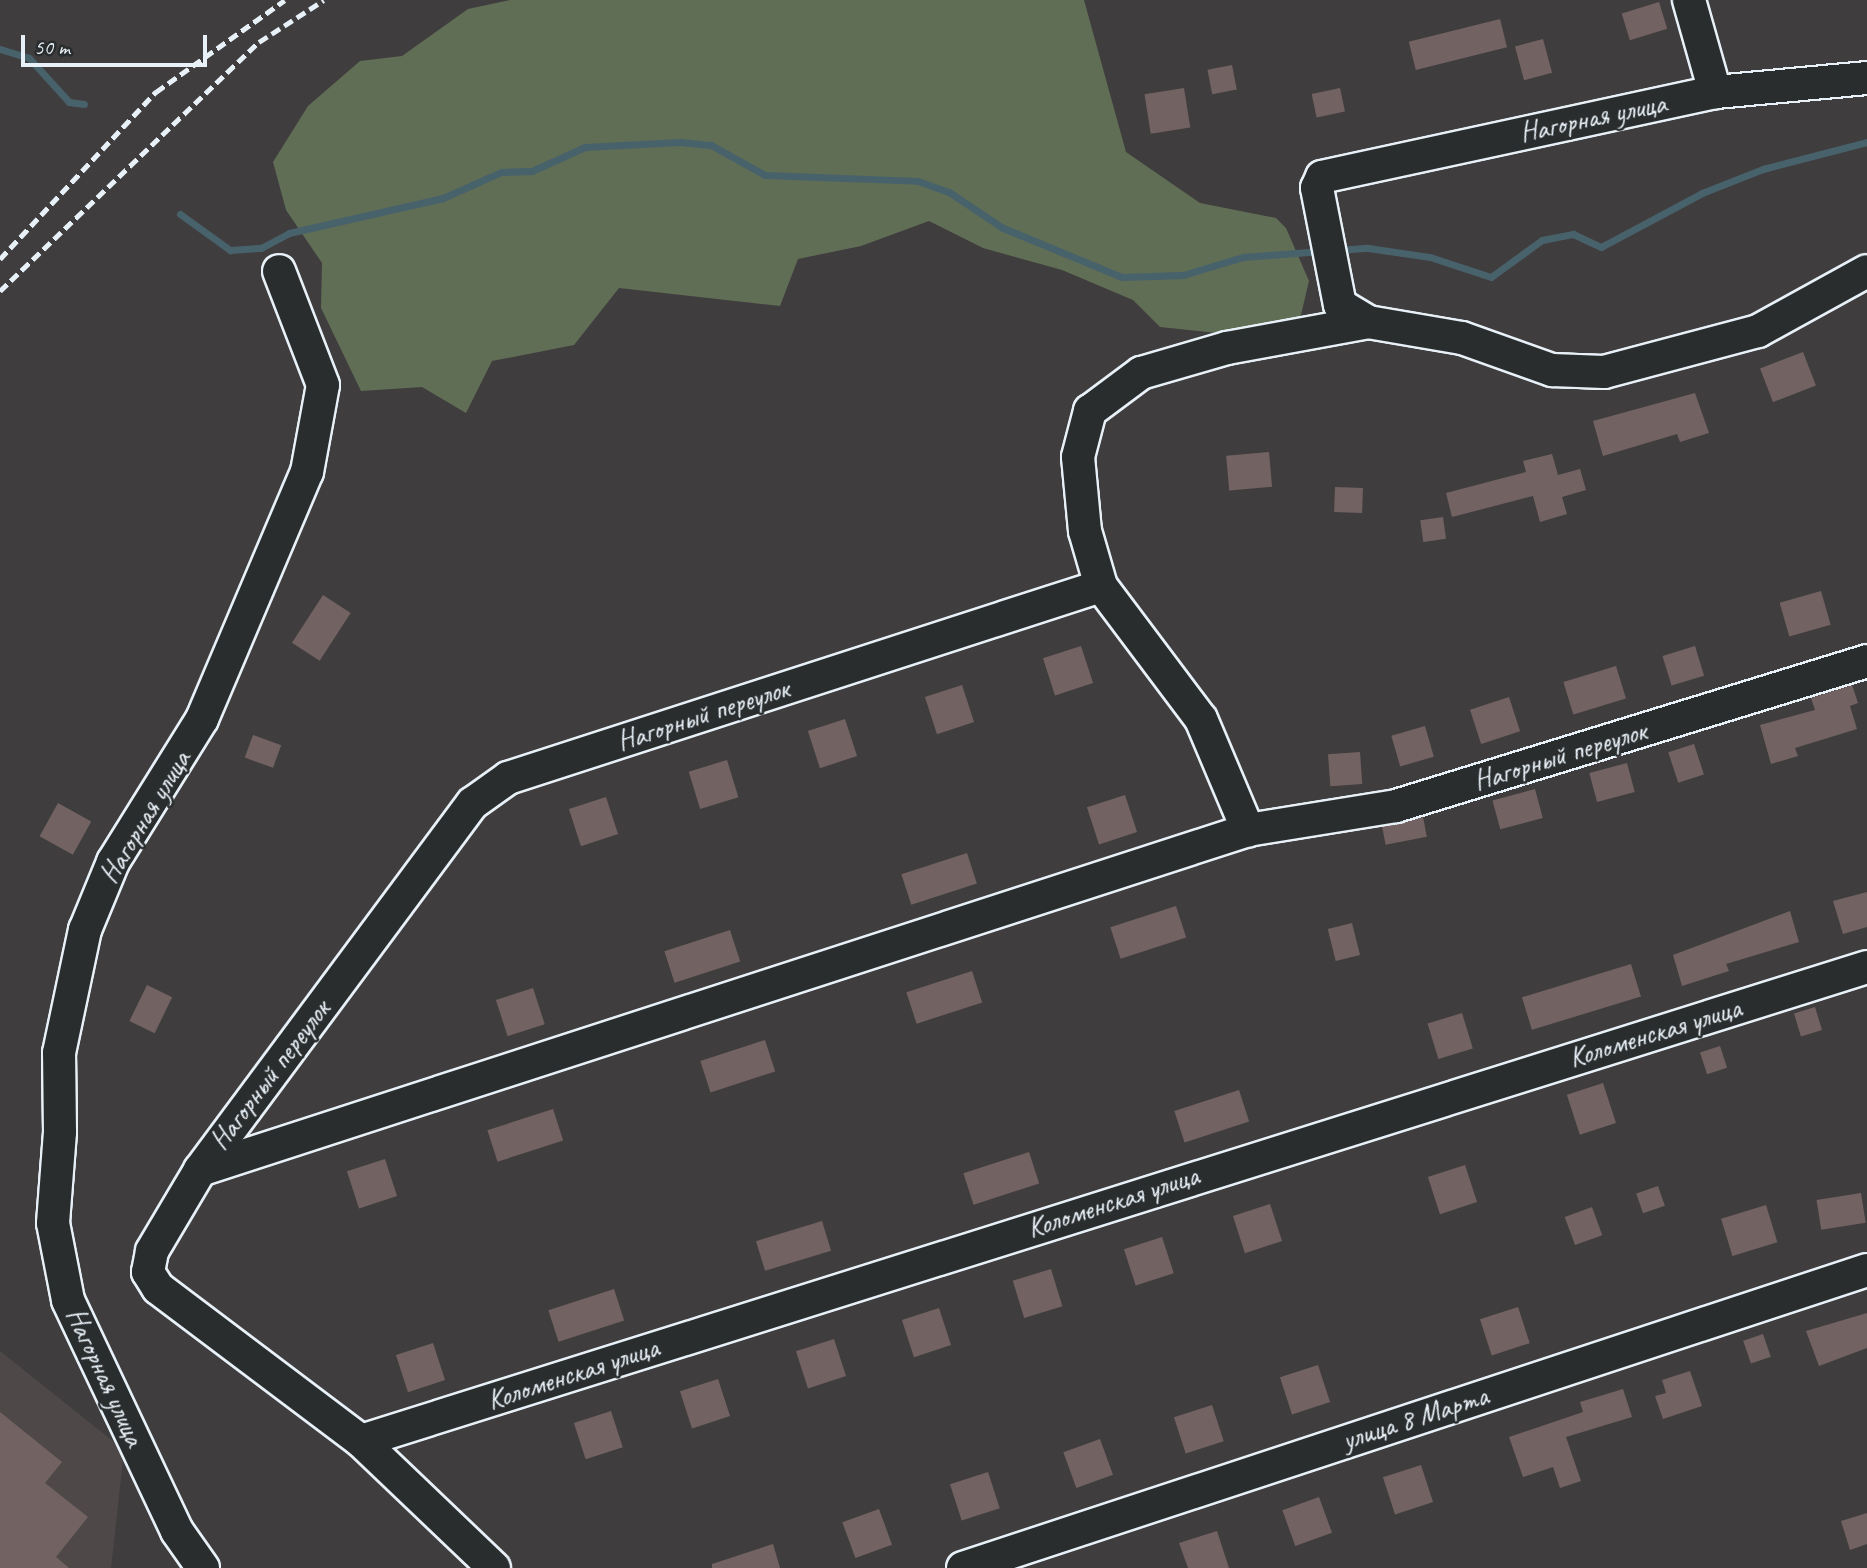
<!DOCTYPE html>
<html>
<head>
<meta charset="utf-8">
<style>
  body { margin:0 }
  #map { position:relative; width:1867px; height:1568px; overflow:hidden; background:#403d3e; font-family:Caveat,sans-serif }
  div>[style] { position:absolute }
  .built>* { inset:0; background:#4f4849 }
  .green>* { inset:0; background:#606e56 }
  .stream>* { height:7px; margin:-3.5px; padding:0 3.5px; transform-origin:3.5px; border-radius:3.5px; background:#48626c }
  .building>* { inset:0; background:#726362; transform-origin:0 0 }
  .roads { filter:drop-shadow(2px 0 #e8f1f8) drop-shadow(-2px 0 #e8f1f8) drop-shadow(0 2px #e8f1f8) drop-shadow(0 -2px #e8f1f8) }
  .minor>* { height:32px; margin:-16px; padding:0 16px; transform-origin:16px; border-radius:16px; background:#2a2d2e }
  .rail>* { height:5px; margin-top:-2.5px; transform-origin:0; background:repeating-linear-gradient(90deg,#e8f1f8 0 10px,transparent 0 15px) }
  span { translate:-50% -50%; white-space:nowrap; text-align:center; line-height:1.15; -webkit-text-stroke:5px #2a2d2e; paint-order:stroke }
  .street-label { font-size:28px; color:#e8f1f8 }
  .scale { position:absolute; left:21px; top:35px; width:186px; height:32px; box-sizing:border-box; border:4px solid #e8f1f8; border-top:0; padding-left:9px; font-size:21px; line-height:24px; white-space:nowrap; color:#e8f1f8; -webkit-text-stroke:5px #2a2d2e; paint-order:stroke }
</style>
</head>
<body>
<div id="map">
  <div class="built">
    <div style="clip-path:polygon(0 1351px,124px 1450px,111px 1568px,0 1568px)"></div>
  </div>
  <div class="green">
    <div style="clip-path:polygon(510px 0,1084px 0,1126px 152px,1200px 203px,1276px 218px,1286px 228px,1309px 281px,1299px 323px,1245px 336px,1160px 327px,1133px 300px,1062px 270px,983px 248px,929px 221px,861px 246px,798px 259px,780px 306px,619px 288px,574px 345px,492px 361px,466px 413px,422px 387px,361px 391px,321px 308px,322px 263px,286px 210px,273px 162px,308px 106px,360px 61px,402px 56px,468px 9px)"></div>
  </div>
  <div class="stream">
    <div style="left:0;top:49px;width:30px;rotate:17deg"></div>
    <div style="left:29px;top:58px;width:59px;rotate:47.7deg"></div>
    <div style="left:69px;top:102px;width:15px;rotate:8deg"></div>
    <div style="left:180px;top:214px;width:62px;rotate:35.8deg"></div>
    <div style="left:230px;top:250px;width:31px;rotate:-4deg"></div>
    <div style="left:261px;top:248px;width:32px;rotate:-28deg"></div>
    <div style="left:289px;top:233px;width:158px;rotate:-12.8deg"></div>
    <div style="left:443px;top:198px;width:64px;rotate:-24.1deg"></div>
    <div style="left:501px;top:172px;width:31px;rotate:-2deg"></div>
    <div style="left:532px;top:171px;width:58px;rotate:-24.4deg"></div>
    <div style="left:585px;top:147px;width:95px;rotate:-3deg"></div>
    <div style="left:680px;top:142px;width:31px;rotate:6deg"></div>
    <div style="left:711px;top:145px;width:62px;rotate:29.1deg"></div>
    <div style="left:765px;top:175px;width:153px;rotate:2.2deg"></div>
    <div style="left:918px;top:181px;width:33px;rotate:20deg"></div>
    <div style="left:949px;top:192px;width:65px;rotate:33.7deg"></div>
    <div style="left:1003px;top:228px;width:129px;rotate:22.4deg"></div>
    <div style="left:1122px;top:277px;width:61px;rotate:-1.9deg"></div>
    <div style="left:1183px;top:275px;width:63px;rotate:-16.7deg"></div>
    <div style="left:1243px;top:257px;width:79px;rotate:-4.3deg"></div>
    <div style="left:1337px;top:250px;width:31px;rotate:-4deg"></div>
    <div style="left:1368px;top:248px;width:63px;rotate:8.3deg"></div>
    <div style="left:1430px;top:257px;width:64px;rotate:18.2deg"></div>
    <div style="left:1491px;top:277px;width:63px;rotate:-36deg"></div>
    <div style="left:1542px;top:240px;width:32px;rotate:-11deg"></div>
    <div style="left:1573px;top:234px;width:31px;rotate:25deg"></div>
    <div style="left:1601px;top:247px;width:115px;rotate:-28.1deg"></div>
    <div style="left:1702px;top:193px;width:66px;rotate:-21.5deg"></div>
    <div style="left:1763px;top:169px;width:107px;rotate:-14.6deg"></div>
  </div>
  <div class="building">
    <div style="left:1659px;top:2px;width:28px;height:39px;rotate:73deg"></div>
    <div style="left:1500px;top:19px;width:29px;height:94px;rotate:76deg"></div>
    <div style="left:1543px;top:39px;width:35px;height:29px;rotate:75deg"></div>
    <div style="left:1232px;top:65px;width:25px;height:25px;rotate:79deg"></div>
    <div style="left:1184px;top:88px;width:40px;height:40px;rotate:81deg"></div>
    <div style="left:1340px;top:88px;width:24px;height:29px;rotate:78deg"></div>
    <div style="left:1803px;top:352px;width:36px;height:46px;rotate:69deg"></div>
    <div style="clip-path:polygon(1695px 393px,1709px 433px,1680px 442px,1677px 434px,1603px 456px,1593px 421px)"></div>
    <div style="left:1269px;top:452px;width:35px;height:43px;rotate:85deg"></div>
    <div style="clip-path:polygon(1552px 454px,1558px 475px,1580px 469px,1586px 490px,1562px 497px,1567px 514px,1540px 522px,1533px 496px,1452px 517px,1446px 493px,1526px 472px,1523px 461px)"></div>
    <div style="left:1335px;top:487px;width:28px;height:25px;rotate:2deg"></div>
    <div style="left:1443px;top:517px;width:22px;height:23px;rotate:82deg"></div>
    <div style="left:1821px;top:591px;width:35px;height:43px;rotate:74deg"></div>
    <div style="left:323px;top:595px;width:33px;height:57px;rotate:33deg"></div>
    <div style="left:1081px;top:646px;width:39px;height:40px;rotate:72deg"></div>
    <div style="left:1695px;top:646px;width:31px;height:34px;rotate:73deg"></div>
    <div style="left:1616px;top:666px;width:34px;height:55px;rotate:73deg"></div>
    <div style="left:962px;top:685px;width:39px;height:39px;rotate:72deg"></div>
    <div style="clip-path:polygon(1852px 685px,1858px 703px,1850px 706px,1857px 729px,1795px 748px,1798px 756px,1771px 764px,1760px 725px,1815px 710px,1811px 698px)"></div>
    <div style="left:1509px;top:697px;width:36px;height:41px;rotate:72deg"></div>
    <div style="left:845px;top:719px;width:39px;height:39px;rotate:72deg"></div>
    <div style="left:1425px;top:726px;width:32px;height:35px;rotate:74deg"></div>
    <div style="left:253px;top:735px;width:30px;height:24px;rotate:20deg"></div>
    <div style="left:1694px;top:744px;width:32px;height:27px;rotate:72deg"></div>
    <div style="left:1360px;top:752px;width:32px;height:32px;rotate:86deg"></div>
    <div style="left:727px;top:760px;width:39px;height:40px;rotate:73deg"></div>
    <div style="left:1627px;top:763px;width:30px;height:39px;rotate:75deg"></div>
    <div style="left:1535px;top:789px;width:30px;height:44px;rotate:75deg"></div>
    <div style="left:1125px;top:795px;width:39px;height:40px;rotate:72deg"></div>
    <div style="left:606px;top:797px;width:39px;height:39px;rotate:72deg"></div>
    <div style="left:58px;top:803px;width:38px;height:38px;rotate:29deg"></div>
    <div style="left:1423px;top:817px;width:20px;height:42px;rotate:79deg"></div>
    <div style="left:967px;top:853px;width:32px;height:69px;rotate:72deg"></div>
    <div style="clip-path:polygon(1867px 892px,1867px 927px,1843px 934px,1833px 901px)"></div>
    <div style="left:1176px;top:906px;width:33px;height:69px;rotate:72deg"></div>
    <div style="clip-path:polygon(1790px 911px,1799px 942px,1726px 964px,1729px 971px,1682px 986px,1673px 955px)"></div>
    <div style="left:1352px;top:923px;width:33px;height:25px;rotate:76deg"></div>
    <div style="left:730px;top:930px;width:33px;height:69px;rotate:72deg"></div>
    <div style="left:1631px;top:964px;width:34px;height:114px;rotate:73deg"></div>
    <div style="left:972px;top:971px;width:33px;height:69px;rotate:72deg"></div>
    <div style="left:147px;top:985px;width:28px;height:40px;rotate:26deg"></div>
    <div style="left:533px;top:988px;width:38px;height:39px;rotate:72deg"></div>
    <div style="left:1815px;top:1007px;width:24px;height:22px;rotate:73deg"></div>
    <div style="left:1462px;top:1013px;width:37px;height:36px;rotate:73deg"></div>
    <div style="left:765px;top:1040px;width:33px;height:68px;rotate:72deg"></div>
    <div style="left:1720px;top:1046px;width:23px;height:21px;rotate:72deg"></div>
    <div style="left:1603px;top:1083px;width:42px;height:38px;rotate:72deg"></div>
    <div style="left:1239px;top:1090px;width:33px;height:68px;rotate:72deg"></div>
    <div style="left:553px;top:1109px;width:33px;height:69px;rotate:72deg"></div>
    <div style="left:1029px;top:1152px;width:33px;height:69px;rotate:72deg"></div>
    <div style="left:385px;top:1159px;width:39px;height:40px;rotate:72deg"></div>
    <div style="left:1465px;top:1165px;width:39px;height:39px;rotate:72deg"></div>
    <div style="left:1658px;top:1186px;width:21px;height:23px;rotate:71deg"></div>
    <div style="left:1861px;top:1193px;width:30px;height:45px;rotate:81deg"></div>
    <div style="left:1270px;top:1204px;width:39px;height:39px;rotate:72deg"></div>
    <div style="left:1766px;top:1205px;width:39px;height:47px;rotate:73deg"></div>
    <div style="left:1592px;top:1207px;width:30px;height:29px;rotate:70deg"></div>
    <div style="left:822px;top:1221px;width:31px;height:69px;rotate:73deg"></div>
    <div style="left:1162px;top:1237px;width:38px;height:40px;rotate:72deg"></div>
    <div style="left:1051px;top:1269px;width:39px;height:40px;rotate:73deg"></div>
    <div style="left:614px;top:1289px;width:33px;height:69px;rotate:72deg"></div>
    <div style="left:1518px;top:1307px;width:38px;height:40px;rotate:72deg"></div>
    <div style="left:939px;top:1308px;width:39px;height:39px;rotate:72deg"></div>
    <div style="clip-path:polygon(1867px 1313px,1867px 1348px,1819px 1366px,1806px 1331px)"></div>
    <div style="left:1763px;top:1334px;width:24px;height:21px;rotate:71deg"></div>
    <div style="left:834px;top:1339px;width:39px;height:40px;rotate:72deg"></div>
    <div style="left:433px;top:1343px;width:39px;height:39px;rotate:72deg"></div>
    <div style="left:1318px;top:1365px;width:39px;height:40px;rotate:72deg"></div>
    <div style="clip-path:polygon(1690px 1371px,1702px 1406px,1663px 1419px,1655px 1396px,1666px 1393px,1662px 1380px)"></div>
    <div style="left:718px;top:1379px;width:39px;height:40px;rotate:72deg"></div>
    <div style="clip-path:polygon(1623px 1389px,1632px 1417px,1566px 1437px,1581px 1481px,1560px 1488px,1553px 1467px,1523px 1477px,1509px 1437px,1583px 1412px,1580px 1402px)"></div>
    <div style="left:1212px;top:1405px;width:38px;height:40px;rotate:72deg"></div>
    <div style="left:611px;top:1411px;width:38px;height:39px;rotate:72deg"></div>
    <div style="clip-path:polygon(0 1412px,62px 1462px,45px 1483px,88px 1517px,56px 1557px,69px 1568px,0 1568px)"></div>
    <div style="left:1100px;top:1439px;width:38px;height:39px;rotate:70deg"></div>
    <div style="left:1421px;top:1465px;width:39px;height:40px;rotate:72deg"></div>
    <div style="left:988px;top:1472px;width:38px;height:40px;rotate:72deg"></div>
    <div style="left:1319px;top:1497px;width:38px;height:39px;rotate:70deg"></div>
    <div style="left:879px;top:1509px;width:38px;height:39px;rotate:70deg"></div>
    <div style="clip-path:polygon(1867px 1513px,1867px 1544px,1850px 1550px,1841px 1521px)"></div>
    <div style="clip-path:polygon(1217px 1531px,1229px 1568px,1188px 1568px,1179px 1543px)"></div>
    <div style="clip-path:polygon(773px 1544px,780px 1568px,712px 1568px,712px 1564px)"></div>
  </div>
  <div class="roads">
    <div class="minor">
      <div style="left:1689px;top:0;width:96px;rotate:74.2deg"></div>
      <div style="left:1867px;top:78px;width:153px;rotate:174.7deg"></div>
      <div style="left:1715px;top:92px;width:402px;rotate:167.8deg"></div>
      <div style="left:1322px;top:177px;width:12px;rotate:114deg"></div>
      <div style="left:1317px;top:188px;width:119px;rotate:78.9deg"></div>
      <div style="left:1340px;top:305px;width:33px;rotate:31deg"></div>
      <div style="left:1368px;top:322px;width:95px;rotate:9.7deg"></div>
      <div style="left:1462px;top:338px;width:96px;rotate:19.6deg"></div>
      <div style="left:1552px;top:370px;width:52px;rotate:2.2deg"></div>
      <div style="left:1604px;top:372px;width:159px;rotate:-14.9deg"></div>
      <div style="left:1758px;top:331px;width:124px;rotate:-28.8deg"></div>
      <div style="left:1101px;top:586px;width:57px;rotate:-106.2deg"></div>
      <div style="left:1085px;top:531px;width:74px;rotate:-95.4deg"></div>
      <div style="left:1078px;top:457px;width:48px;rotate:-75.4deg"></div>
      <div style="left:1090px;top:411px;width:64px;rotate:-36.7deg"></div>
      <div style="left:1141px;top:373px;width:90px;rotate:-16.2deg"></div>
      <div style="left:1227px;top:348px;width:143px;rotate:-10.4deg"></div>
      <div style="left:200px;top:1170px;width:1102px;rotate:-17.97deg"></div>
      <div style="left:1248px;top:830px;width:150px;rotate:-9.2deg"></div>
      <div style="left:1396px;top:806px;width:493px;rotate:-17.1deg"></div>
      <div style="left:361px;top:1441px;width:1579px;rotate:-17.47deg"></div>
      <div style="left:203px;top:1568px;width:45px;rotate:-125.1deg"></div>
      <div style="left:177px;top:1531px;width:255px;rotate:-115.3deg"></div>
      <div style="left:68px;top:1300px;width:78px;rotate:-101deg"></div>
      <div style="left:53px;top:1223px;width:91px;rotate:-85.6deg"></div>
      <div style="left:60px;top:1132px;width:79px;rotate:-90.7deg"></div>
      <div style="left:59px;top:1053px;width:126px;rotate:-78.1deg"></div>
      <div style="left:85px;top:930px;width:74px;rotate:-67.6deg"></div>
      <div style="left:113px;top:862px;width:168px;rotate:-58.1deg"></div>
      <div style="left:202px;top:719px;width:268px;rotate:-67deg"></div>
      <div style="left:307px;top:472px;width:88px;rotate:-79.6deg"></div>
      <div style="left:323px;top:385px;width:122px;rotate:-111.1deg"></div>
      <div style="left:494px;top:1568px;width:184px;rotate:-136.3deg"></div>
      <div style="left:361px;top:1441px;width:254px;rotate:-143deg"></div>
      <div style="left:158px;top:1288px;width:19px;rotate:-122deg"></div>
      <div style="left:148px;top:1272px;width:21px;rotate:-79deg"></div>
      <div style="left:152px;top:1251px;width:94px;rotate:-59.3deg"></div>
      <div style="left:200px;top:1170px;width:457px;rotate:-53.4deg"></div>
      <div style="left:473px;top:803px;width:43px;rotate:-35.5deg"></div>
      <div style="left:508px;top:778px;width:623px;rotate:-17.94deg"></div>
      <div style="left:1101px;top:586px;width:166px;rotate:53.1deg"></div>
      <div style="left:1201px;top:719px;width:121px;rotate:67.1deg"></div>
      <div style="left:963px;top:1568px;width:952px;rotate:-18.24deg"></div>
    </div>
  </div>
  <div class="rail">
    <div style="left:0;top:259px;width:229px;rotate:-47deg"></div>
    <div style="left:156px;top:92px;width:158px;rotate:-35.5deg"></div>
    <div style="left:0;top:291px;width:359px;rotate:-43.9deg"></div>
    <div style="left:259px;top:42px;width:77px;rotate:-32.9deg"></div>
  </div>
  <div class="street-label">
    <span style="left:1593px;top:118px;rotate:-12deg">Нагорная улица</span>
    <span style="left:703px;top:715px;rotate:-18deg">Нагорный переулок</span>
    <span style="left:1560px;top:756px;rotate:-17deg">Нагорный переулок</span>
    <span style="left:145px;top:817px;rotate:-59deg">Нагорная улица</span>
    <span style="left:1655px;top:1033px;rotate:-17deg">Коломенская улица</span>
    <span style="left:270px;top:1075px;rotate:-53deg">Нагорный переулок</span>
    <span style="left:1113px;top:1202px;rotate:-18deg">Коломенская улица</span>
    <span style="left:573px;top:1374px;rotate:-18deg">Коломенская улица</span>
    <span style="left:105px;top:1377px;rotate:65deg">Нагорная улица</span>
    <span style="left:1415px;top:1418px;rotate:-18deg">улица 8 Марта</span>
  </div>
  <div class="scale">50 m</div>
</div>
</body>
</html>
